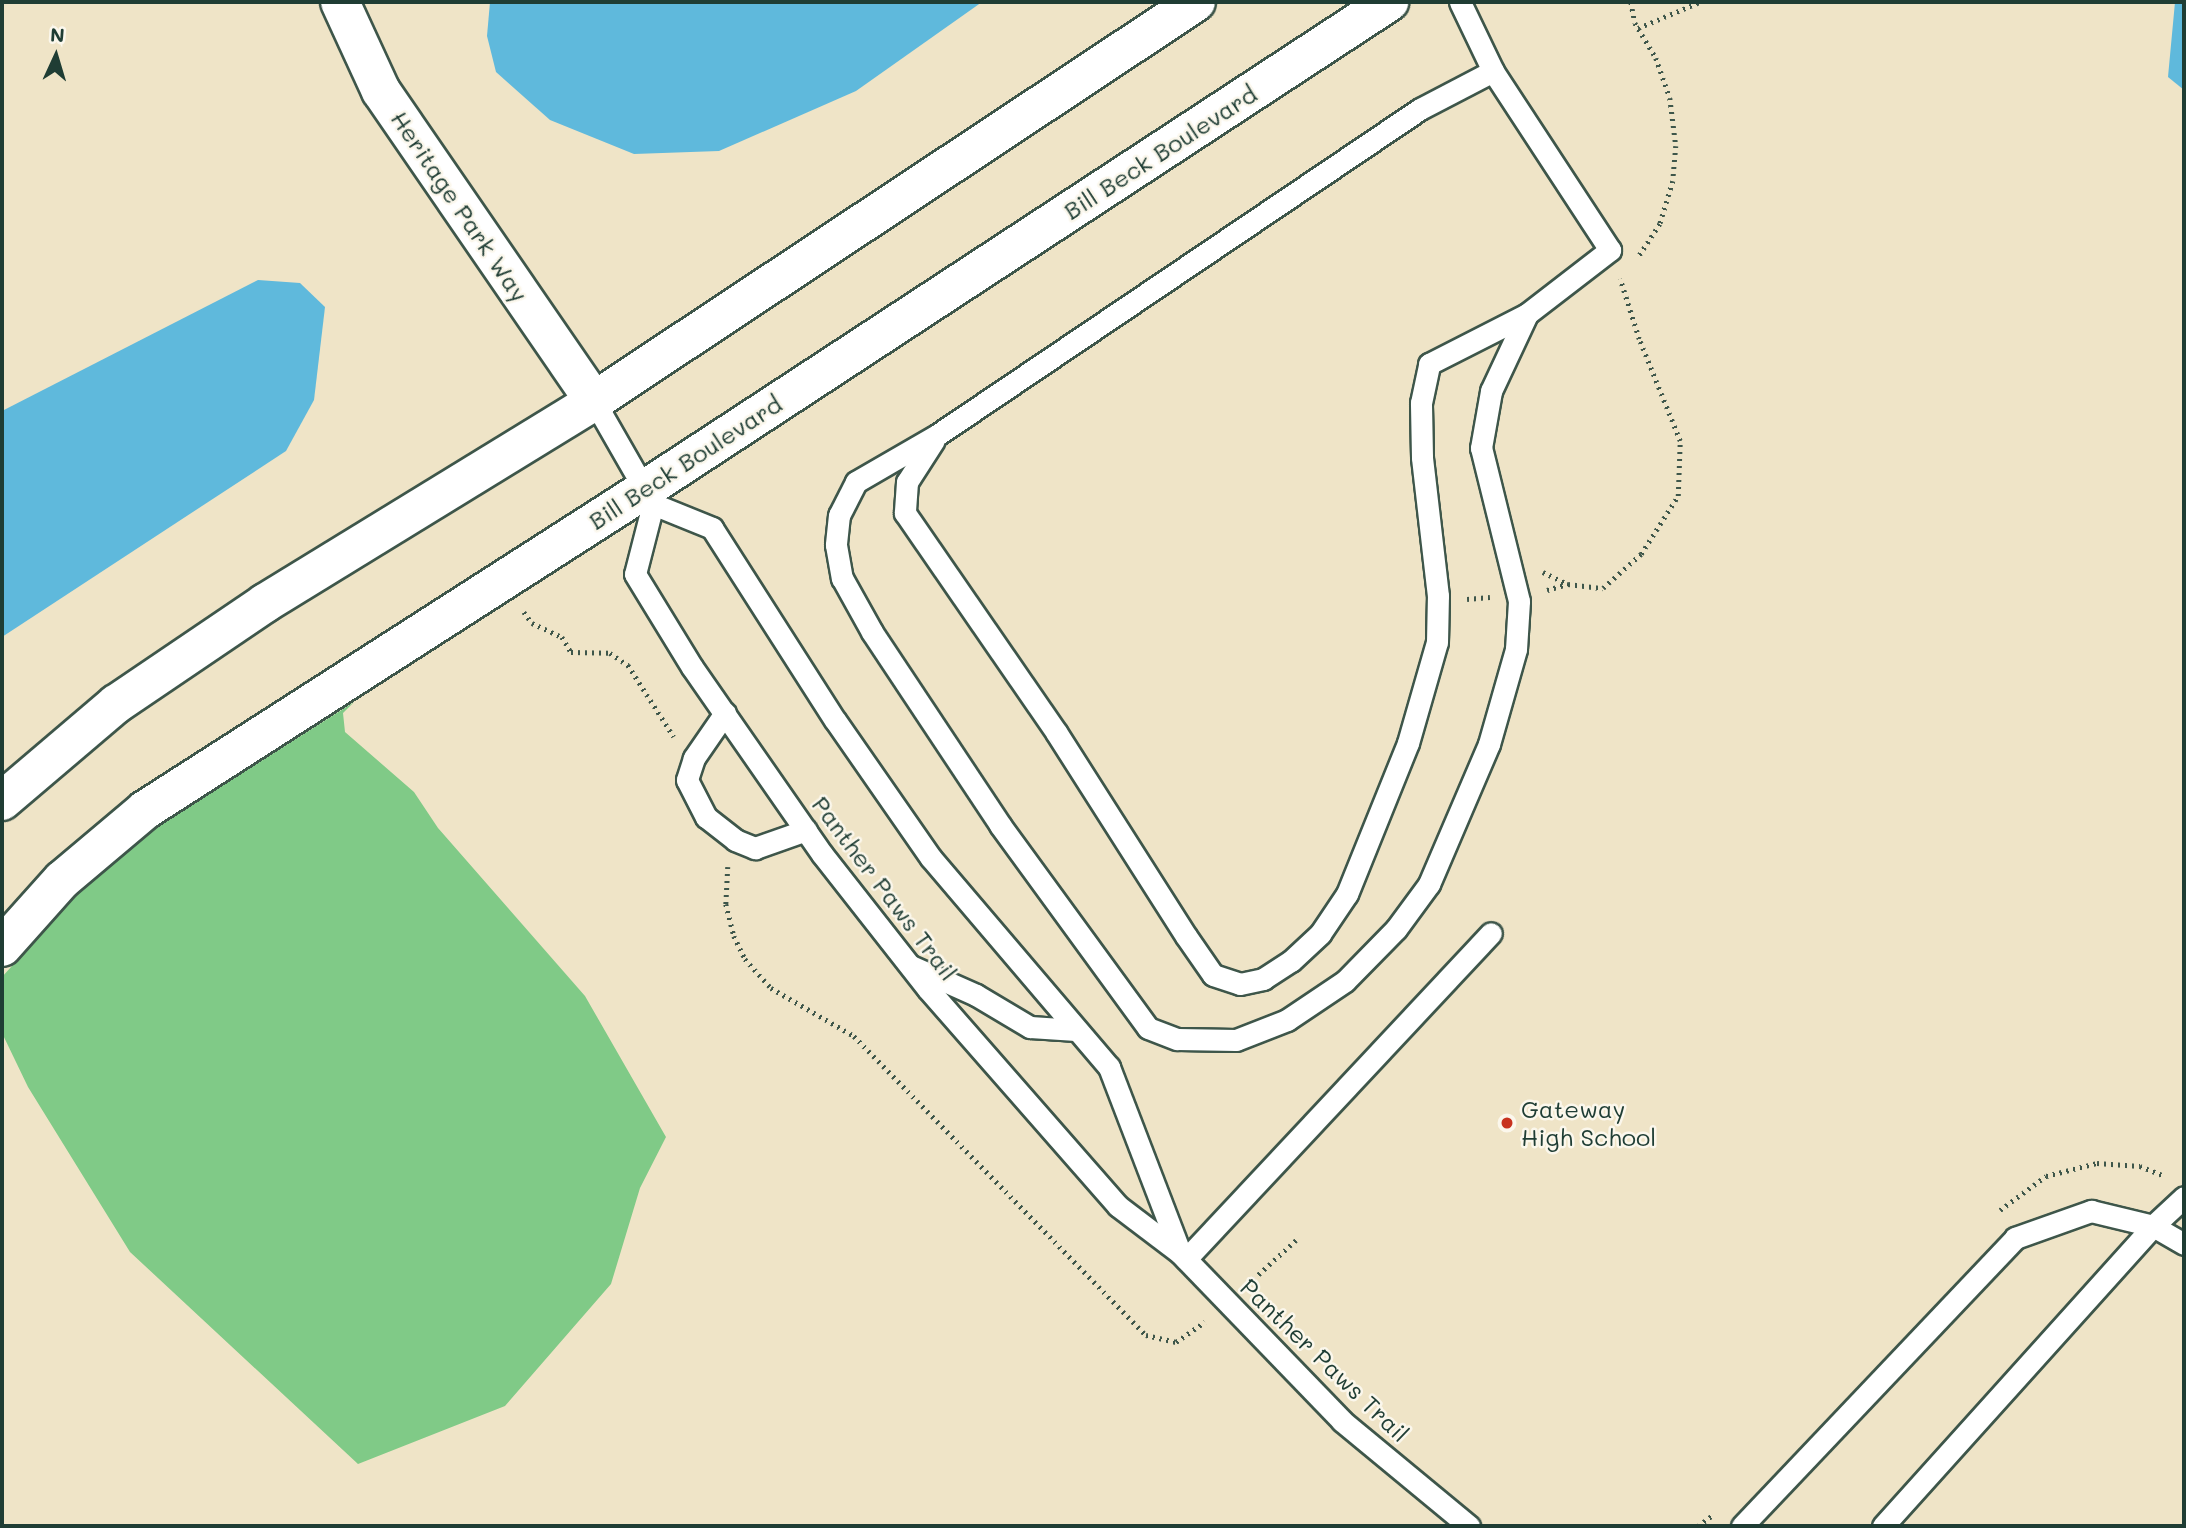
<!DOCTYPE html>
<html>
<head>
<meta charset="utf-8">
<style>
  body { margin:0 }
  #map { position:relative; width:2186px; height:1528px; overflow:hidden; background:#efe4c7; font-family:Mali,sans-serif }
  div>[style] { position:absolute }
  .green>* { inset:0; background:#80ca87 }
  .water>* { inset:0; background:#5fb9dc }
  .path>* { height:4.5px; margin-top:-2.25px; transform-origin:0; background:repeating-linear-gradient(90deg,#3e564a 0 2px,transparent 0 7px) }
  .roads { filter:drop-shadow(2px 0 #3e564a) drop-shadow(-2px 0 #3e564a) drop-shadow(0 2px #3e564a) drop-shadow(0 -2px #3e564a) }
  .lane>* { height:21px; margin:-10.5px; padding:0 10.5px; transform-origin:10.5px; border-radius:10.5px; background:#fff }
  .street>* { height:38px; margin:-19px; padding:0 19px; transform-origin:19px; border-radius:19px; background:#fff }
  .secondary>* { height:38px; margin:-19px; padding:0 19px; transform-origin:19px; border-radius:19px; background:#fff }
  .dots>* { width:19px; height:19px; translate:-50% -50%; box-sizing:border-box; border:4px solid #fbf7ec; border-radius:50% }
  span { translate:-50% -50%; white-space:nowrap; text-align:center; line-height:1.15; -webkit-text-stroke:5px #fbf7ec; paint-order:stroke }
  .street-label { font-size:24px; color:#1f3d34 }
  .poi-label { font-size:24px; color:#1f3d34 }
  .left { translate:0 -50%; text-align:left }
  .frame { position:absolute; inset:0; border:4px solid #1f3d34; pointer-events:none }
  .north { position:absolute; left:21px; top:21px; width:70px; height:70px; -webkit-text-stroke:5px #fbf7ec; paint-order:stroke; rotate:4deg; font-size:19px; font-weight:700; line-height:28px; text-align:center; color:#1f3d34 }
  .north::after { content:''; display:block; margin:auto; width:24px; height:32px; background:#1f3d34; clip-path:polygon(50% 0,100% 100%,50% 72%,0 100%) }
</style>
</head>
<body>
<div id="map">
  <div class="green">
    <div style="clip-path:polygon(354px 702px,343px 713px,345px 732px,414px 792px,438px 828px,585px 996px,666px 1137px,640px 1188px,611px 1284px,505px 1406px,358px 1464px,130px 1252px,28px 1087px,2px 1033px,2px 977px,75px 896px,156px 828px)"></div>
  </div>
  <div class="water">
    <div style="clip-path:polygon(490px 2px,982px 2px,856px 91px,719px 151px,634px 154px,550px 120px,496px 72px,487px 36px)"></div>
    <div style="clip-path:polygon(2175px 2px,2184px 2px,2184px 90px,2168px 77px)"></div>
    <div style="clip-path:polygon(258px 280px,300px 283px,325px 307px,314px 400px,286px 451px,2px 637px,2px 411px)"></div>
  </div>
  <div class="path">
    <div style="left:1631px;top:2px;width:21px;rotate:79deg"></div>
    <div style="left:1635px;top:23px;width:41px;rotate:59deg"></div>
    <div style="left:1656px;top:58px;width:42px;rotate:70.7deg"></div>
    <div style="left:1670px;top:98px;width:48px;rotate:82.9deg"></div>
    <div style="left:1676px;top:146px;width:35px;rotate:95deg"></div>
    <div style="left:1673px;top:181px;width:45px;rotate:106.8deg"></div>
    <div style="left:1660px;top:224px;width:38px;rotate:123deg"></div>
    <div style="left:1638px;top:28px;width:67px;rotate:-22.8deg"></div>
    <div style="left:1543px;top:572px;width:28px;rotate:26deg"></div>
    <div style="left:1568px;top:584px;width:35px;rotate:7deg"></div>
    <div style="left:1603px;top:588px;width:51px;rotate:-41.8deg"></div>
    <div style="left:1641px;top:554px;width:69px;rotate:-57.5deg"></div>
    <div style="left:1678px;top:496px;width:55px;rotate:-87.9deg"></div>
    <div style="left:1680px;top:441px;width:110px;rotate:-111.9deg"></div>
    <div style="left:1639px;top:339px;width:63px;rotate:-107.6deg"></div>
    <div style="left:1547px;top:590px;width:22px;rotate:-16deg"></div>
    <div style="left:1467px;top:599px;width:23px;rotate:-5deg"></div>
    <div style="left:524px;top:612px;width:14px;rotate:54deg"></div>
    <div style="left:532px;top:623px;width:33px;rotate:25deg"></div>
    <div style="left:562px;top:637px;width:17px;rotate:59deg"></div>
    <div style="left:571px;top:652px;width:39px;rotate:1deg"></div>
    <div style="left:610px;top:653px;width:22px;rotate:34deg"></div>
    <div style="left:628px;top:665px;width:85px;rotate:57.4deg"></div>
    <div style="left:728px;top:867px;width:37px;rotate:93deg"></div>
    <div style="left:726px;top:904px;width:33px;rotate:76deg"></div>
    <div style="left:734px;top:936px;width:25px;rotate:64deg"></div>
    <div style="left:745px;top:959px;width:39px;rotate:48deg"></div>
    <div style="left:771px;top:988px;width:96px;rotate:30deg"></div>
    <div style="left:854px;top:1036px;width:418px;rotate:45.7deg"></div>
    <div style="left:1146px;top:1335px;width:31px;rotate:13deg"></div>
    <div style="left:1176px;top:1342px;width:35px;rotate:-35deg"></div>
    <div style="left:2000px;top:1210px;width:57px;rotate:-36.5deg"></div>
    <div style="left:2046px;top:1176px;width:53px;rotate:-14.3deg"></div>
    <div style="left:2097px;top:1163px;width:43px;rotate:4deg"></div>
    <div style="left:2140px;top:1166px;width:27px;rotate:22deg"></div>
    <div style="left:1248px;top:1284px;width:65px;rotate:-42.5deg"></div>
    <div style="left:1698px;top:1526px;width:20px;rotate:-37deg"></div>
  </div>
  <div class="roads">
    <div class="lane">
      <div style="left:1493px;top:71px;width:82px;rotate:152.5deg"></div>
      <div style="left:1420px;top:109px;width:583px;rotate:145.98deg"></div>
      <div style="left:937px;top:435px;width:94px;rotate:149.9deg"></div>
      <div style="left:856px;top:482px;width:37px;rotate:117deg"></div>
      <div style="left:839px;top:515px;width:30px;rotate:96deg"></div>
      <div style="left:836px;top:545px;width:34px;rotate:80deg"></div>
      <div style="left:842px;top:578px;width:62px;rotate:60.9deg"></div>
      <div style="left:872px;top:632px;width:232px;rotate:56.4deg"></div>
      <div style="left:1000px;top:825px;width:251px;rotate:53.9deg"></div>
      <div style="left:1148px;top:1028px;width:31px;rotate:21deg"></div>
      <div style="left:1177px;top:1039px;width:59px;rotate:1deg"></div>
      <div style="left:1236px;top:1040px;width:55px;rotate:-21.4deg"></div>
      <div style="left:1287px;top:1020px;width:70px;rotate:-33.9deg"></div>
      <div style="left:1345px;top:981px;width:73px;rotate:-45.6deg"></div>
      <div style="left:1396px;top:929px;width:56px;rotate:-53.7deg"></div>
      <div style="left:1429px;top:884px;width:152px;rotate:-66.8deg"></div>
      <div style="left:1489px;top:744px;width:99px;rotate:-74.1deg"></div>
      <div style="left:1516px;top:649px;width:48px;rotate:-86.4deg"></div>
      <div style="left:1519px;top:601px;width:158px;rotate:-103.9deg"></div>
      <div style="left:1481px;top:448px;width:58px;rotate:-80deg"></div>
      <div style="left:1491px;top:391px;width:85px;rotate:-64.9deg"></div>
      <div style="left:594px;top:401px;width:119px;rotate:60.2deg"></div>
      <div style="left:653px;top:504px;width:64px;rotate:22.1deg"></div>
      <div style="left:712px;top:528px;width:228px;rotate:57.4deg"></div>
      <div style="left:835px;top:720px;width:168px;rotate:55.2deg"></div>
      <div style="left:931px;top:858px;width:275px;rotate:49.6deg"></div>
      <div style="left:1109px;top:1067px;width:198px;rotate:69deg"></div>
      <div style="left:934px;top:440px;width:50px;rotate:122.7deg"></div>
      <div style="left:907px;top:482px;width:31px;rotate:94deg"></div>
      <div style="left:905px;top:513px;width:266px;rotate:55.4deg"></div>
      <div style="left:1056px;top:732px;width:242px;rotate:57.5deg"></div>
      <div style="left:1186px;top:936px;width:47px;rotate:55.3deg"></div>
      <div style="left:1213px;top:975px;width:28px;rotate:18deg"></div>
      <div style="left:1240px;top:984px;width:24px;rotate:-12deg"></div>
      <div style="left:1263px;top:979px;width:33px;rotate:-33deg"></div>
      <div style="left:1291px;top:961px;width:40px;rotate:-43deg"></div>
      <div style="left:1320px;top:934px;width:48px;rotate:-56deg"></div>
      <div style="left:1347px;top:894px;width:163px;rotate:-68deg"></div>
      <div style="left:1408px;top:743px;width:105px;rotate:-74deg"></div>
      <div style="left:1437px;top:642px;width:46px;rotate:-88.8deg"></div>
      <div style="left:1438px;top:596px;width:140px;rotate:-96.6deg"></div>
      <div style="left:1422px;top:457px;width:54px;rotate:-91.1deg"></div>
      <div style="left:1421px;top:403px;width:40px;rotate:-78deg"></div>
      <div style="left:1429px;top:364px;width:110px;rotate:-27deg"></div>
      <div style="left:1527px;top:314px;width:105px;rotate:-37.6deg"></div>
      <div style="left:1610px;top:250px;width:214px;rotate:-123.2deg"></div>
      <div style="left:1493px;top:71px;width:76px;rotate:-115.6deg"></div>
      <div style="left:653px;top:504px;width:72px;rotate:104.4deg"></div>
      <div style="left:635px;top:574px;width:109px;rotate:58.5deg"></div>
      <div style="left:692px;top:667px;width:228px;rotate:55.2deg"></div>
      <div style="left:822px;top:854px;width:172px;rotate:51.9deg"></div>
      <div style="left:928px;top:989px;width:288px;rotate:48.8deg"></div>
      <div style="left:1118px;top:1206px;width:78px;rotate:37.2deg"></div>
      <div style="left:1180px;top:1253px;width:233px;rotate:46deg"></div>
      <div style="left:1342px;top:1421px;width:165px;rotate:39.6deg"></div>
      <div style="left:725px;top:713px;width:55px;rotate:124.6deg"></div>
      <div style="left:694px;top:758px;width:23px;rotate:108deg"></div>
      <div style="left:687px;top:780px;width:42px;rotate:62.8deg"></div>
      <div style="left:706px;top:817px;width:37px;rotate:38deg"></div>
      <div style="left:735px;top:840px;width:22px;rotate:22deg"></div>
      <div style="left:755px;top:848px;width:54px;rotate:-19.4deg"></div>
      <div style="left:911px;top:966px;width:71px;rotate:24deg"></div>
      <div style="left:976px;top:995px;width:63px;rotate:30.7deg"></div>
      <div style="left:1030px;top:1027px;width:46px;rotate:3.7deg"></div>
      <div style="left:1186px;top:1259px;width:446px;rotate:-46.9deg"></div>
      <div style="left:1742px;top:1526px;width:397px;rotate:-46.5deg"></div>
      <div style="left:2015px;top:1238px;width:81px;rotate:-19.6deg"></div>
      <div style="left:2091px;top:1211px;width:64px;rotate:13.6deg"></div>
      <div style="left:2153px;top:1226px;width:36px;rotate:30deg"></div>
      <div style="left:1883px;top:1526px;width:404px;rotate:-48deg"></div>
      <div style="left:2153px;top:1226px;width:42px;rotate:-43.1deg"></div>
    </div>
    <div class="street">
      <div style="left:340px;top:2px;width:98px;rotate:65.3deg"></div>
      <div style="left:381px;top:91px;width:376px;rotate:55.5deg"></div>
    </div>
    <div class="secondary">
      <div style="left:2px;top:801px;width:150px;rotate:-40.4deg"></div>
      <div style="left:116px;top:704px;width:180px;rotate:-34.1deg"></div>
      <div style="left:265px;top:603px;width:386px;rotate:-31.5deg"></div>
      <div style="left:594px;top:401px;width:722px;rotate:-33.54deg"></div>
      <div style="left:2px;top:947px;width:90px;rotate:-48.2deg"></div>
      <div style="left:62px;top:880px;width:109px;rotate:-40.1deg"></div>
      <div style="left:145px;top:810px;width:593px;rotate:-32.67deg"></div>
      <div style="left:644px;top:490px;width:891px;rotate:-33.23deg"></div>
    </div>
  </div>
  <div class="dots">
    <div style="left:1507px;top:1123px;background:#c8321e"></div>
  </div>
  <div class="street-label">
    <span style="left:1160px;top:152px;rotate:-33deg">Bill Beck Boulevard</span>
    <span style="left:460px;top:206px;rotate:56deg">Heritage Park Way</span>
    <span style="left:685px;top:462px;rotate:-33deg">Bill Beck Boulevard</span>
    <span style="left:885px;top:888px;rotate:53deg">Panther Paws Trail</span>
    <span style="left:1325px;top:1360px;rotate:44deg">Panther Paws Trail</span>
  </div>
  <div class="poi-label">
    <span class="left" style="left:1521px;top:1123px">Gateway<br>High School</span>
  </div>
  <div class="frame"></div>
  <div class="north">N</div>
</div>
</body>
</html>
